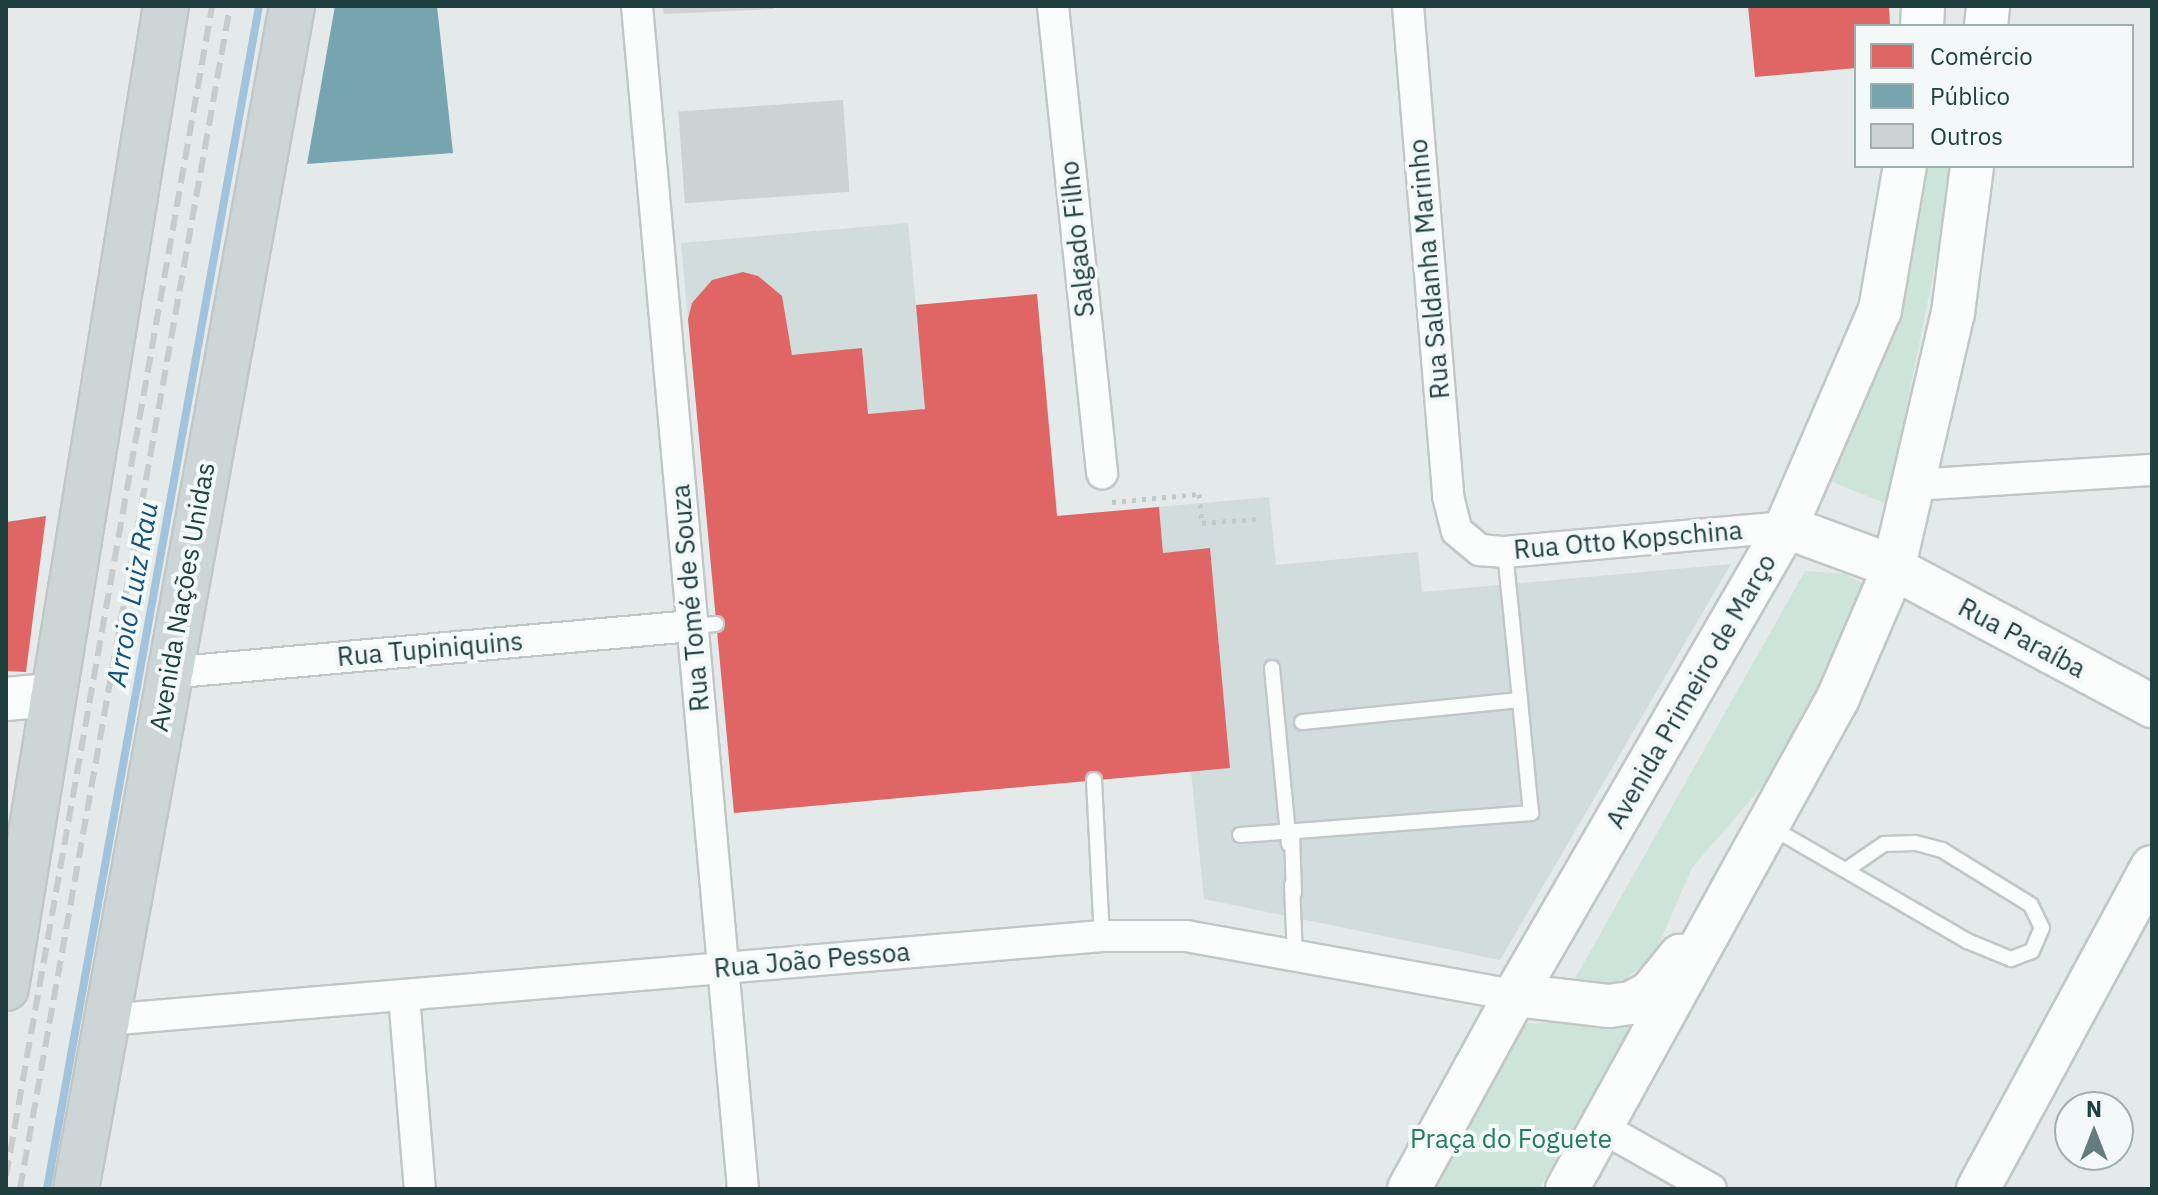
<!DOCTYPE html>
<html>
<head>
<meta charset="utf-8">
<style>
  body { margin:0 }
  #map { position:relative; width:2158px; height:1195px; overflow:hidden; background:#e4eae9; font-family:"IBM Plex Sans",sans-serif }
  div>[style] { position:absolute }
  .built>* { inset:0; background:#d1dcdc }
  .green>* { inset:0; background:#cce4da }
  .shops>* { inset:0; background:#e06666 }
  .public>* { inset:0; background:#76a5af }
  .stream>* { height:8px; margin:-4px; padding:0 4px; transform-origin:4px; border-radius:4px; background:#a1c4dc }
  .building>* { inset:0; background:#ccd3d2; transform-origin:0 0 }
  .path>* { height:5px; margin-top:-2.5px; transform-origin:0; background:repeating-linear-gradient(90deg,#c1caca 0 4px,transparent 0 10px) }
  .roads { filter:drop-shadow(2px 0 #c1c7c6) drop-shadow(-2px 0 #c1c7c6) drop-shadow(0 2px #c1c7c6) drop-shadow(0 -2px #c1c7c6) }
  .lane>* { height:14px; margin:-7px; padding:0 7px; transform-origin:7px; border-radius:7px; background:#fbfcfc }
  .street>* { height:30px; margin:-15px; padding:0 15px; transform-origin:15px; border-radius:15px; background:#fbfcfc }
  .secondary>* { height:42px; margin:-21px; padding:0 21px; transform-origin:21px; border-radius:21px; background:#fbfcfc }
  .primary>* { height:44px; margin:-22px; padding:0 22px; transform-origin:22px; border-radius:22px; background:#cdd6d6 }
  .rail>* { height:6px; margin-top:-3px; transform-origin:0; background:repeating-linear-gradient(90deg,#c6cbcb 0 16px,transparent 0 24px) }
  span { translate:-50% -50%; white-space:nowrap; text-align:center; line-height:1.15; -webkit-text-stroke:8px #f2f9f8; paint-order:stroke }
  .street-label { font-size:26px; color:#204040 }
  .park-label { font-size:26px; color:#267a5e }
  .water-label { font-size:28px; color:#145181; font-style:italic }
  .frame { position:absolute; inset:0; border:8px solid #204040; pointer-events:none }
  .legend { position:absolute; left:1854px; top:24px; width:280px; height:144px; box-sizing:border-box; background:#f2f9f8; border:2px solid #9eafae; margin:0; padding:10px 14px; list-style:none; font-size:24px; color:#204040 }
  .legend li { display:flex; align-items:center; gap:16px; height:40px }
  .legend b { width:40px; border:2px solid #9eafae }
  .north { position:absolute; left:2054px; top:1091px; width:80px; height:80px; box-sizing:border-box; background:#f2f9f8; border:2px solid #9eafae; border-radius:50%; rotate:0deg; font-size:22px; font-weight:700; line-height:32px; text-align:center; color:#204040 }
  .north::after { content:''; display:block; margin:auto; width:28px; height:36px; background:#657c7b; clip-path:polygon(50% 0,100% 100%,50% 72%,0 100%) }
</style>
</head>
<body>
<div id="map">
  <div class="built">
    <div style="clip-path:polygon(908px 223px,916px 305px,1037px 294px,1058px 516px,1269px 497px,1276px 565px,1418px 552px,1422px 592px,1731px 564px,1500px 960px,1204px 899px,1191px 771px,734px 813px,681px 243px)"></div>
  </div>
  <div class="green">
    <div style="clip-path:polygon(1921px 166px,1955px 166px,1887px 504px,1825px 479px)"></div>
    <div style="clip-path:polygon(1805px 571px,1845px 574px,1874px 590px,1799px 743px,1692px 868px,1655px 953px,1617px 987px,1573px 982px)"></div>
    <div style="clip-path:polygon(1638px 1017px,1539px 1189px,1423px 1189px,1524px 1024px)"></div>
  </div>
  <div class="shops">
    <div style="clip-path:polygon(1748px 6px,1889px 6px,1890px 26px,1856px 26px,1856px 68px,1755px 77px)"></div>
    <div style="clip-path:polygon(743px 272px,758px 276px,782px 296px,792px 355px,862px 348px,868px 414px,925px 409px,916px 305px,1037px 294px,1057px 516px,1159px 507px,1163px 553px,1210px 548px,1230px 768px,734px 813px,688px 319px,692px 303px,712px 280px)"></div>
    <div style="clip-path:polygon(46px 516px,26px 672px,6px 671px,6px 522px)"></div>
  </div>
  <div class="public">
    <div style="clip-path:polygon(335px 6px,437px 6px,453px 153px,307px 164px)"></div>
  </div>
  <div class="stream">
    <div style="left:47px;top:1189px;width:1202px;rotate:-79.84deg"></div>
  </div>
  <div class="building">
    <div style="clip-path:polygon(663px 6px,774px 6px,774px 9px,664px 14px)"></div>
    <div style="left:843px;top:100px;width:92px;height:165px;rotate:86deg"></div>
  </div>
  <div class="path">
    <div style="left:1112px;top:502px;width:87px;rotate:-5.3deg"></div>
    <div style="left:1199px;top:494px;width:29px;rotate:84deg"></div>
    <div style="left:1202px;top:523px;width:55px;rotate:-4.2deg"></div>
  </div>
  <div class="roads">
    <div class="lane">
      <div style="left:1505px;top:552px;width:149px;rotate:84.2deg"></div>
      <div style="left:692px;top:626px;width:24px;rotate:-5deg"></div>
      <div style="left:1272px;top:668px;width:177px;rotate:84.5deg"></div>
      <div style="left:1094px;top:780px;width:156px;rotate:87.1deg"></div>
      <div style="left:1769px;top:826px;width:229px;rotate:30.1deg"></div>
      <div style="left:1967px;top:941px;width:48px;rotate:22.2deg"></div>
      <div style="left:2011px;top:959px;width:22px;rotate:-21deg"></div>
      <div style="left:2032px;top:951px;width:25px;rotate:-67deg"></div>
      <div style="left:2042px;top:928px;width:25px;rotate:-116deg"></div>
      <div style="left:2031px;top:905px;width:105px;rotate:-148.3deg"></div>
      <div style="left:1942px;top:850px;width:28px;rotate:-165deg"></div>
      <div style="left:1915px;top:843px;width:31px;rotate:178deg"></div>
      <div style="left:1884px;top:844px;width:46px;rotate:145.6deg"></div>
      <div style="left:1240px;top:835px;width:56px;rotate:-4.1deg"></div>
      <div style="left:1292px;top:885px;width:71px;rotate:87.6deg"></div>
      <div style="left:1294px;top:893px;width:57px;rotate:-92deg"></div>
      <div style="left:1292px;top:836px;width:7px;rotate:-45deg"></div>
      <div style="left:1297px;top:831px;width:235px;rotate:-4.4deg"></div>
      <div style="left:1531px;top:813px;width:114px;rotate:-95.6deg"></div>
      <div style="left:1520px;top:700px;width:219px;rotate:174.2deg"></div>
    </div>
    <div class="street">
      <div style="left:637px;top:6px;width:1188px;rotate:84.88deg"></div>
      <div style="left:1053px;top:6px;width:470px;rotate:84deg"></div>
      <div style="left:1408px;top:6px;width:492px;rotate:85.3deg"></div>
      <div style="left:1448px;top:496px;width:36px;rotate:76deg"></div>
      <div style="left:1457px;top:531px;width:30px;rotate:40deg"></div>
      <div style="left:1480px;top:550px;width:25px;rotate:5deg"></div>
      <div style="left:1505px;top:552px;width:282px;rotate:-5.1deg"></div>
      <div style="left:1912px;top:485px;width:240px;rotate:-3.6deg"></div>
      <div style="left:168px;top:673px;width:526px;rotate:-5.13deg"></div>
      <div style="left:404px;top:996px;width:194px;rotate:85.3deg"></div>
      <div style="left:106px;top:1020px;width:1000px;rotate:-4.82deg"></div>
      <div style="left:1102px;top:936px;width:84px"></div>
      <div style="left:1186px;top:936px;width:334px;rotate:10.2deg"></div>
      <div style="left:1603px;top:1128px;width:124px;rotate:29.5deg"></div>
    </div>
    <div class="secondary">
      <div style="left:1922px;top:26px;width:20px;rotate:-87deg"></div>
      <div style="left:1986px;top:26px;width:20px;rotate:-84deg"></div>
      <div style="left:1786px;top:527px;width:104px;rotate:20.2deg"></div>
      <div style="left:1884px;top:563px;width:304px;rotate:28.1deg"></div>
      <div style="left:6px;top:699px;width:44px;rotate:-5.2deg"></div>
      <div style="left:1515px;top:995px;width:95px;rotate:6.7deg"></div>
      <div style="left:1609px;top:1006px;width:22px;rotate:-8deg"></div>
      <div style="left:1631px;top:1003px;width:21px;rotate:-28deg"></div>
      <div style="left:1650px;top:993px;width:48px;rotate:-51deg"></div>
      <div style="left:1409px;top:1189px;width:221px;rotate:-61.3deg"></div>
      <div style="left:1515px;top:995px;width:541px;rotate:-59.93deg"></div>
      <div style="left:1786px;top:527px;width:236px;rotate:-66.6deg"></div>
      <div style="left:1880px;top:310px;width:146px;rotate:-80.2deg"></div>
      <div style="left:1567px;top:1189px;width:561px;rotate:-61.1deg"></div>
      <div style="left:1838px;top:698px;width:139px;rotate:-66.7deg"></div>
      <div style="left:1893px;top:570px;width:264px;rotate:-76.9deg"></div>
      <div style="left:1953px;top:313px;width:148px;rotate:-82.6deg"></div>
      <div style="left:1978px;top:1189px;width:366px;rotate:-61.6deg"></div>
    </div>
    <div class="primary">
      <div style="left:6px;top:988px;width:995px;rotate:-80.75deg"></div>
      <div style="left:76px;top:1189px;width:1203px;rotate:-79.65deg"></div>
    </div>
  </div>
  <div class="rail">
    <div style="left:6px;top:1176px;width:1188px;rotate:-80.01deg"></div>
    <div style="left:20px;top:1189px;width:1201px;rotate:-79.93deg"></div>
  </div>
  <div class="street-label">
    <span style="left:1077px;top:239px;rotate:-96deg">Salgado Filho</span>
    <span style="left:1429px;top:269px;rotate:-95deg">Rua Saldanha Marinho</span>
    <span style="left:1628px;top:540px;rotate:-5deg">Rua Otto Kopschina</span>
    <span style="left:182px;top:597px;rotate:-80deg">Avenida Nações Unidas</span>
    <span style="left:690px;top:598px;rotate:-95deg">Rua Tomé de Souza</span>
    <span style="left:2022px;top:638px;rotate:28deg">Rua Paraíba</span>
    <span style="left:430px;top:649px;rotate:-5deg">Rua Tupiniquins</span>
    <span style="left:1691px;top:691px;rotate:-60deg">Avenida Primeiro de Março</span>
    <span style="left:812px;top:960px;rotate:-5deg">Rua João Pessoa</span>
  </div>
  <div class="park-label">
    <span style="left:1511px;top:1139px">Praça do Foguete</span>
  </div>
  <div class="water-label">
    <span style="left:132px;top:594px;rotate:-80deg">Arroio Luiz Rau</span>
  </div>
  <div class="frame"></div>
  <ul class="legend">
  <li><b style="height:22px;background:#e06666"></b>Comércio</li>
  <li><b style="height:22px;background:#76a5af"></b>Público</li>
  <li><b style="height:22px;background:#ccd3d2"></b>Outros</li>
  </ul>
  <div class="north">N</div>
</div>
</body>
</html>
